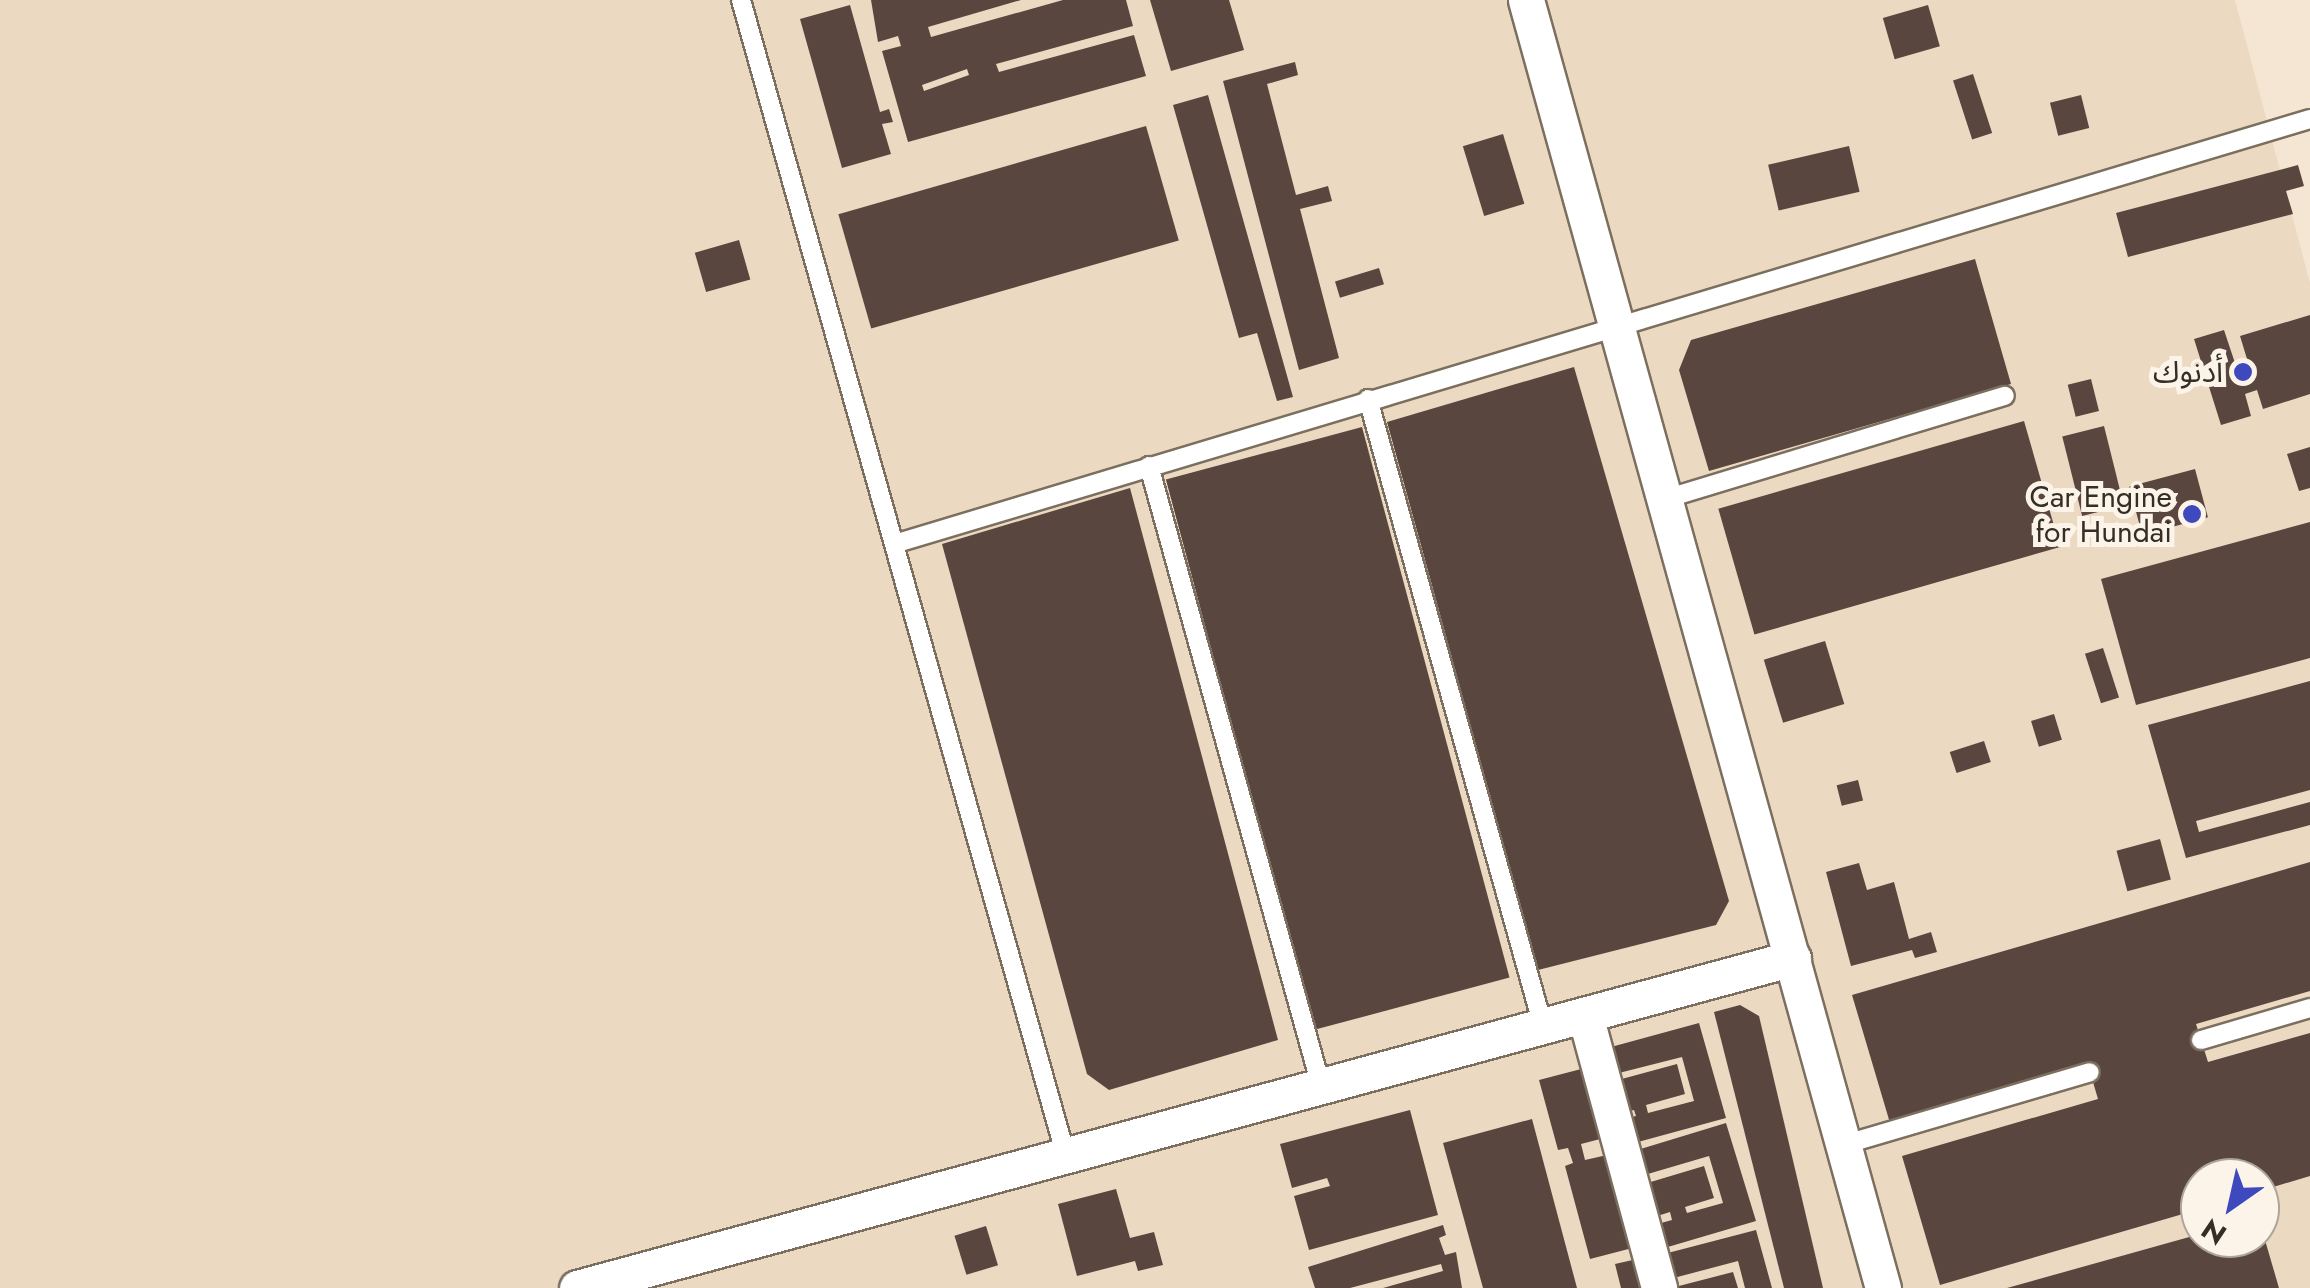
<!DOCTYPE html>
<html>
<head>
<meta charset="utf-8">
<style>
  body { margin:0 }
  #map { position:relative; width:2310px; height:1288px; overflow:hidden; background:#f5e6d3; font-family:Jost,"Noto Sans Arabic",sans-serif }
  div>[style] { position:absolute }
  .built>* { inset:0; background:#ecd9c1 }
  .building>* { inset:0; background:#59463f; transform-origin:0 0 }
  .roads { filter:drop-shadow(2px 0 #7c6f5f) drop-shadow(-2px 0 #7c6f5f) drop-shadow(0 2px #7c6f5f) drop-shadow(0 -2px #7c6f5f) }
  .service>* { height:18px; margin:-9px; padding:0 9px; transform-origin:9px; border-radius:9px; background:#fff }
  .minor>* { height:35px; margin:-17.5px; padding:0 17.5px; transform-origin:17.5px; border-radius:17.5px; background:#fff }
  .dots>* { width:28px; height:28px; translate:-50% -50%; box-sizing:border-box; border:5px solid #fdf4e9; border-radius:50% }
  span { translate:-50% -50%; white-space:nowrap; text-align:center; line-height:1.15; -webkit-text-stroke:10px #fdf4e9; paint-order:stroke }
  .poi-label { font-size:30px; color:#342e27 }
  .right { translate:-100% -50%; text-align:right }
  .north { position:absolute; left:2180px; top:1158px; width:100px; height:100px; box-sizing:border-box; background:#fdf4e9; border:2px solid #ada59b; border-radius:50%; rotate:214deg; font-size:28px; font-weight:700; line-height:40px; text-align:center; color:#342e27 }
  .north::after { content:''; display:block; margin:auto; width:35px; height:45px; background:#3e49bd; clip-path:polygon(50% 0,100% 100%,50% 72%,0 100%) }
</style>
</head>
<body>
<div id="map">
  <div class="built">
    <div style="clip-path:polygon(evenodd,0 0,2235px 0,2310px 283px,2310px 1288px,0 1288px,0 0,2200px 1178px,2260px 1178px,2260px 1238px,2200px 1238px,2200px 1178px)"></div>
  </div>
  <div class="building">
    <div style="clip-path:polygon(evenodd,871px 0,1021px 0,928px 27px,931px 37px,1063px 0,1126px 0,1133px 26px,996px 64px,999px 72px,1134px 35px,1146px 76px,908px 142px,882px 51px,901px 46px,898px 36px,878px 42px,871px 0,967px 69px,969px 75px,924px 91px,922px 85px,967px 69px)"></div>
    <div style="clip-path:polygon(1150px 0,1229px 0,1244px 50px,1171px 71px)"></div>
    <div style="clip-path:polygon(850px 5px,880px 112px,889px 109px,893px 122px,882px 124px,891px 154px,842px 168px,800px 19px)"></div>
    <div style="left:1928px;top:5px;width:43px;height:47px;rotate:74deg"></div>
    <div style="clip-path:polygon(1295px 62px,1298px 75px,1267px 84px,1296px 195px,1328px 186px,1332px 201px,1300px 209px,1339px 358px,1299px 370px,1223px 81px)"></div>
    <div style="left:1973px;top:74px;width:62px;height:21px;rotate:72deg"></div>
    <div style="clip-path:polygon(1208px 95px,1293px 397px,1277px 401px,1257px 333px,1239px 338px,1173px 105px)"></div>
    <div style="left:2081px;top:95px;width:34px;height:32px;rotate:76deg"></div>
    <div style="left:1146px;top:126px;width:119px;height:320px;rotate:74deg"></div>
    <div style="left:1503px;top:134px;width:73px;height:42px;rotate:73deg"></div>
    <div style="left:1849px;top:146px;width:47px;height:83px;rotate:77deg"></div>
    <div style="clip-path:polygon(2298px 165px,2304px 186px,2286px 191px,2293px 214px,2128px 257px,2116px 213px)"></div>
    <div style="left:739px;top:240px;width:41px;height:46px;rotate:74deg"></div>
    <div style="clip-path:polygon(1975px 259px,2011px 384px,1709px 471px,1679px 370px,1691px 340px)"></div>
    <div style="left:1379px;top:268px;width:17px;height:46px;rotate:73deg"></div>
    <div style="clip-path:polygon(2310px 315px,2310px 394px,2263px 409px,2257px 390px,2245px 394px,2251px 416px,2221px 425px,2194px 339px,2224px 330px,2235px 363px,2247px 359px,2240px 336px)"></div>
    <div style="clip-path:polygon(1574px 367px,1729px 901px,1716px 925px,1538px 970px,1387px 422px)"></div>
    <div style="left:2091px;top:379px;width:33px;height:24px;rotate:76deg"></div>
    <div style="left:2024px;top:421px;width:131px;height:318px;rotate:74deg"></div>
    <div style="left:2104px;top:426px;width:82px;height:43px;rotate:76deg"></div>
    <div style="left:1362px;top:427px;width:570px;height:203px;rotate:75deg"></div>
    <div style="clip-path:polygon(2310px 447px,2310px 488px,2299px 491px,2287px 454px)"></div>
    <div style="left:2195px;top:469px;width:50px;height:68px;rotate:75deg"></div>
    <div style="clip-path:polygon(1130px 488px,1278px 1040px,1109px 1090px,1087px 1074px,942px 544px)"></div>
    <div style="clip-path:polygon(2310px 522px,2310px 658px,2136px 705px,2101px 579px)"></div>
    <div style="left:1825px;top:641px;width:66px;height:64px;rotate:73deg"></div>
    <div style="left:2103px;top:648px;width:52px;height:19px;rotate:72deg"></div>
    <div style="clip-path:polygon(2310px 681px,2310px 790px,2196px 821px,2199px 832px,2310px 802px,2310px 825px,2186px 858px,2148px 725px)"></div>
    <div style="left:2054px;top:714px;width:27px;height:24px;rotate:73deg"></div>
    <div style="left:1984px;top:741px;width:22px;height:36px;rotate:72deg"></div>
    <div style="left:1858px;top:780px;width:21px;height:22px;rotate:76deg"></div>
    <div style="left:2160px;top:839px;width:42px;height:45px;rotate:75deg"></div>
    <div style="clip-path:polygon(2310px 862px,2310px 991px,2196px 1024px,2208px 1062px,2310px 1033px,2310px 1176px,2260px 1191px,2260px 1178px,2200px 1178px,2200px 1209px,1940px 1285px,1902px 1156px,2098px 1099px,2090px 1072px,1890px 1123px,1852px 995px)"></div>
    <div style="clip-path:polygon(1859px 863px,1867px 890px,1894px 882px,1909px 939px,1931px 932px,1937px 952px,1915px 958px,1912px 950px,1851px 966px,1826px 872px)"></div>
    <div style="clip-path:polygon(1740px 1005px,1759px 1016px,1823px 1288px,1784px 1288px,1714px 1012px)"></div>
    <div style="clip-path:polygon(1699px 1023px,1726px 1118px,1627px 1145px,1620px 1120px,1636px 1116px,1634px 1110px,1616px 1115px,1607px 1083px,1677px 1064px,1685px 1094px,1646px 1105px,1648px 1113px,1694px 1101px,1682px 1057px,1607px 1076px,1600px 1050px)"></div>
    <div style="clip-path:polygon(1585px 1068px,1604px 1138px,1581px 1144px,1585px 1160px,1616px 1153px,1640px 1246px,1590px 1259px,1565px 1166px,1573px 1163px,1568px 1148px,1558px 1150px,1539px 1080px)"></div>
    <div style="clip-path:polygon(1410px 1110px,1438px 1215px,1309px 1250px,1294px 1196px,1330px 1186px,1327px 1178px,1292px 1188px,1280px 1144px)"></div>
    <div style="clip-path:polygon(1532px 1119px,1577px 1288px,1483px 1288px,1443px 1143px)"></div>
    <div style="clip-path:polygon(1726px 1123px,1756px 1221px,1661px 1249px,1654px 1225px,1672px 1220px,1670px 1212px,1654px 1217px,1644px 1184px,1704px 1166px,1714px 1198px,1685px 1207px,1687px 1213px,1723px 1203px,1709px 1156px,1641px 1176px,1634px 1151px)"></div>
    <div style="clip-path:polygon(1116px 1189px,1130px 1238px,1154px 1232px,1163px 1265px,1138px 1271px,1135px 1261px,1077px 1276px,1058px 1204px)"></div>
    <div style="clip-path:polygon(2260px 1223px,2279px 1288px,2007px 1288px,2200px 1234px,2260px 1238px)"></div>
    <div style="clip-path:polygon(1443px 1225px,1446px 1235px,1439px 1238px,1445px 1255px,1456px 1252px,1462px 1288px,1383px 1288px,1443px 1271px,1441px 1264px,1350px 1288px,1315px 1288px,1308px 1267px)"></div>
    <div style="left:986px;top:1226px;width:41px;height:33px;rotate:73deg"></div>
    <div style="clip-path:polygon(1756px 1230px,1772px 1288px,1745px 1288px,1738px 1261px,1666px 1280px,1660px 1255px)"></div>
    <div style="clip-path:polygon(1637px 1259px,1644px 1288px,1621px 1288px,1615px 1264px)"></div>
    <div style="clip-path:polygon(1733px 1272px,1738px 1288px,1675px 1288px,1675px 1287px)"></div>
  </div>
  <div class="roads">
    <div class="service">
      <div style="left:741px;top:0;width:1201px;rotate:74.3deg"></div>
      <div style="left:1368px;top:399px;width:651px;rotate:74.41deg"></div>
      <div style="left:1149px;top:466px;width:643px;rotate:74.49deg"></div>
      <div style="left:1665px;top:499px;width:355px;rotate:-16.9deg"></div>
      <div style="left:894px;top:544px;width:1478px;rotate:-16.71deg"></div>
      <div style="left:2201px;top:1040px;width:114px;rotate:-16.4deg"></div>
      <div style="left:1846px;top:1144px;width:254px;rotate:-16.4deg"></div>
    </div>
    <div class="minor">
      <div style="left:1526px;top:0;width:1337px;rotate:74.51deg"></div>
      <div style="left:1585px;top:1015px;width:283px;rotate:74.8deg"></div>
      <div style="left:577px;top:1288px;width:1260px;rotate:-15.18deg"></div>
    </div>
  </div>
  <div class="dots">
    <div style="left:2243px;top:372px;background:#3e49bd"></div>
    <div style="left:2192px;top:514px;background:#3e49bd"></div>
  </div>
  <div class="poi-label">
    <span class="right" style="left:2223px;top:372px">أدنوك</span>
    <span class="right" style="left:2172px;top:514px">Car Engine<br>for Hundai</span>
  </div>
  <div class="north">N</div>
</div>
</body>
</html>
